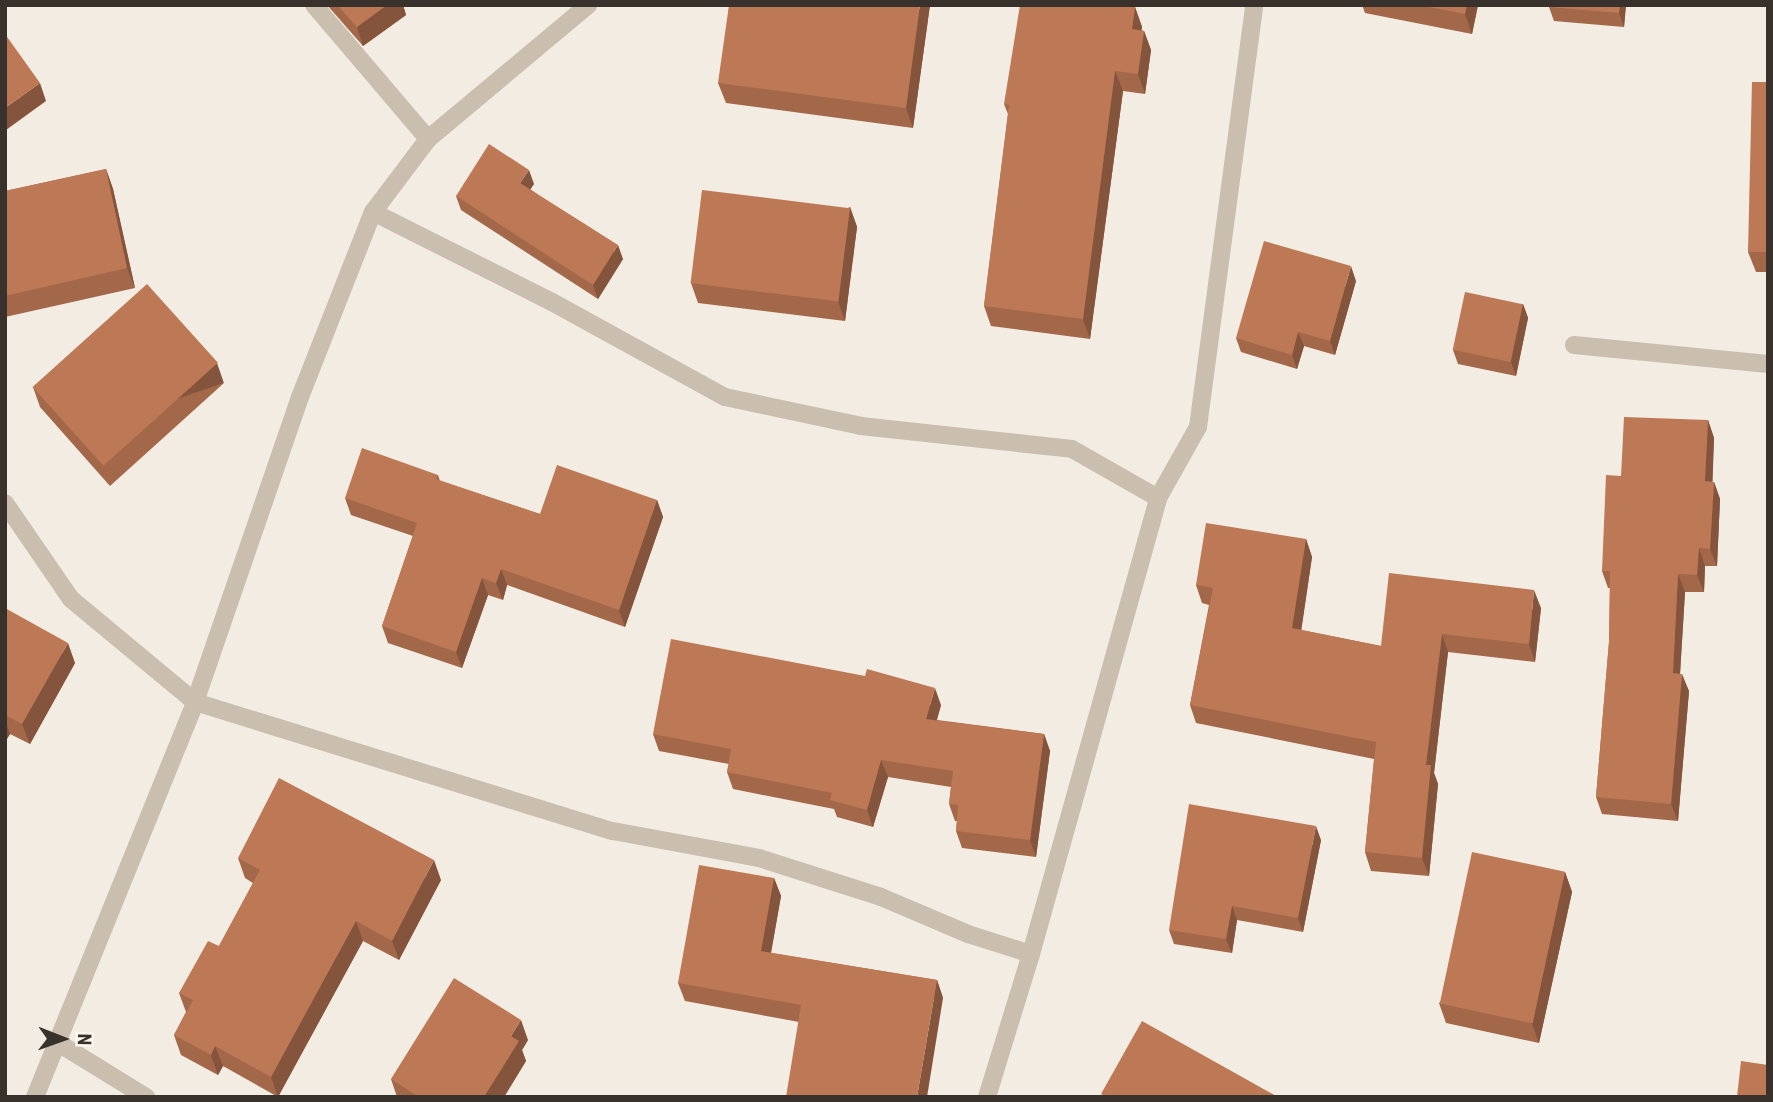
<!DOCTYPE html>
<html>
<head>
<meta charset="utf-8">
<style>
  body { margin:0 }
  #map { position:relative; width:1773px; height:1102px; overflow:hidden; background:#f2ece2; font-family:"Roboto Condensed",sans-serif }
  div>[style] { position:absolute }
  .street>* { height:18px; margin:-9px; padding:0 9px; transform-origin:9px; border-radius:9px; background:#cabeaf }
  .wall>* { inset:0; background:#a36749 }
  .shaded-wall>* { inset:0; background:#84543c; transform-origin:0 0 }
  .building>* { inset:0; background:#bd7855; transform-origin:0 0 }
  span { translate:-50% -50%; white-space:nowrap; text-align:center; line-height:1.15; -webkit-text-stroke:5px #faf6ef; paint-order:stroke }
  .frame { position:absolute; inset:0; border:7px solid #39322c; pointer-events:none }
  .north { position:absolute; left:28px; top:1004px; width:70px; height:70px; -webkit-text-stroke:5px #faf6ef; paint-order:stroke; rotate:91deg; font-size:19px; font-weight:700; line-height:28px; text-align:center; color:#39322c }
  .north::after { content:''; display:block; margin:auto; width:24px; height:32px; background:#39322c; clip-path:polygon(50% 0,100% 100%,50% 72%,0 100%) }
</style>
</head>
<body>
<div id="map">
  <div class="street">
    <div style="left:314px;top:5px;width:176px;rotate:49.6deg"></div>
    <div style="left:373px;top:212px;width:200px;rotate:26.7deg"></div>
    <div style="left:552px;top:302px;width:197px;rotate:28.8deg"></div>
    <div style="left:725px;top:397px;width:139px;rotate:12deg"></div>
    <div style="left:861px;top:426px;width:212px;rotate:6.2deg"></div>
    <div style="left:1072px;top:449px;width:99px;rotate:29.7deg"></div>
    <div style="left:1574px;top:345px;width:195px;rotate:5.6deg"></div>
    <div style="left:5px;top:503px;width:116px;rotate:55.5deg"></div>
    <div style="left:71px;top:599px;width:161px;rotate:39.7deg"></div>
    <div style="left:195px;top:702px;width:437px;rotate:17.2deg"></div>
    <div style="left:613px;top:831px;width:148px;rotate:10.5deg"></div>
    <div style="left:759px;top:858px;width:128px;rotate:17.7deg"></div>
    <div style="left:881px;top:897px;width:95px;rotate:23deg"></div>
    <div style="left:968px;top:934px;width:66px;rotate:17.6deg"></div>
    <div style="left:1031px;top:954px;width:150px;rotate:107.1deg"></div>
    <div style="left:1031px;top:954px;width:473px;rotate:-74.4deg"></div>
    <div style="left:1158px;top:498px;width:81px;rotate:-60.6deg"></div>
    <div style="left:1198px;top:427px;width:426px;rotate:-82.4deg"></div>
    <div style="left:55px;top:1041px;width:107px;rotate:31.6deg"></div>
    <div style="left:35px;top:1097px;width:426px;rotate:-67.9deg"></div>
    <div style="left:195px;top:702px;width:323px;rotate:-71deg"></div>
    <div style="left:300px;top:397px;width:199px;rotate:-68.5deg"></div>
    <div style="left:373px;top:212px;width:91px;rotate:-53deg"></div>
    <div style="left:428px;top:139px;width:209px;rotate:-39.9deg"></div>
  </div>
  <div class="wall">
    <div style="clip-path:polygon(327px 5px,403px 5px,406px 15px,363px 46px)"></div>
    <div style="clip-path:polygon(930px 5px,913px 128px,726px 103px,718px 83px)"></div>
    <div style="clip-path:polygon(1362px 5px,1478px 5px,1472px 34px,1365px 13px)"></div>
    <div style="clip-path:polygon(1626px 5px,1624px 27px,1554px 21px,1549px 7px)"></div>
    <div style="clip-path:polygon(1135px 7px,1142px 27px,1141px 30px,1144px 31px,1151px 50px,1145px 94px,1123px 91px,1090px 339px,991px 326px,984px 306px,1008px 114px,1004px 104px)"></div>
    <div style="clip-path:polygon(1768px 82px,1768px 272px,1756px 272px,1748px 252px)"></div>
    <div style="clip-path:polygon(106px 169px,113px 189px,135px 288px,5px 317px,5px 191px)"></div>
    <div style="clip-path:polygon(534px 184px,530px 189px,623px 259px,598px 299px,461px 210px,456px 196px)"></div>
    <div style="clip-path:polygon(850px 207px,857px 227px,845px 321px,698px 303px,691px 283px)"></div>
    <div style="clip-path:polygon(1356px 281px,1335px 355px,1304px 346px,1297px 369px,1241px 352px,1236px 338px)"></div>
    <div style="clip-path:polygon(1523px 304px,1528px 318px,1516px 376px,1458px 364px,1453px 350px)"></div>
    <div style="clip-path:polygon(224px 383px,110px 486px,40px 407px,33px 387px)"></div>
    <div style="clip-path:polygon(1708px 420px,1714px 438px,1712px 482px,1714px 482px,1720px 499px,1717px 566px,1705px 566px,1704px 592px,1685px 592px,1680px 674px,1689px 691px,1678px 821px,1602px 814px,1596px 797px,1609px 642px,1610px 588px,1608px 588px,1602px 571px,1621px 476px)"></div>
    <div style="clip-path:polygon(438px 475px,440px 481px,540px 514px,657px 500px,663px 517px,625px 627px,507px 585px,503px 600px,488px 595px,462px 668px,388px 643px,382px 626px,413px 536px,351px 515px,345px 498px)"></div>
    <div style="clip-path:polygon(1306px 539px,1312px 557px,1301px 630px,1381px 646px,1541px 608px,1535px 662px,1448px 652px,1434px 773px,1438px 784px,1429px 876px,1371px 871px,1365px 852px,1374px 759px,1196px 723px,1190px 705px,1209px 605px,1202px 603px,1196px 585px)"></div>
    <div style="clip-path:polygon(5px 608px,75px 663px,30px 744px,10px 734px,5px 742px)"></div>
    <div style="clip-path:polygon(941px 705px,937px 720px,1044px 734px,1050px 751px,1036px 857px,962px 848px,956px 831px,957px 821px,955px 821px,949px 804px,951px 787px,888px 777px,873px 827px,837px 817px,834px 809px,733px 789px,727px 772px,729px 764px,659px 751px,653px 734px)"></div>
    <div style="clip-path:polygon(1321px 840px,1303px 932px,1237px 920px,1232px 953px,1174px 944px,1169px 930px)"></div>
    <div style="clip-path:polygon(238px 858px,441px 880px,399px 960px,363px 941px,278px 1097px,223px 1066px,218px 1075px,181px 1055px,174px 1035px,186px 1012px,179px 993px,219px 946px,253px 883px,245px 878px)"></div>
    <div style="clip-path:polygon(1565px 872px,1572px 892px,1539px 1043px,1446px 1023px,1439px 1003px)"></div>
    <div style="clip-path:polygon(774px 878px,781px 896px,771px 953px,937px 980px,943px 998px,799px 1022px,685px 1001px,678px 983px)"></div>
    <div style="clip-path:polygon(528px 1040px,522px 1050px,526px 1061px,504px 1097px,397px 1097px,391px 1079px)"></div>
  </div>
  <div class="shaded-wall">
    <div style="clip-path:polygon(387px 5px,403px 5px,406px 15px,363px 46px,357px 27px)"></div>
    <div style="clip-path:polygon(920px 5px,930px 5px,913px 128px,906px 108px)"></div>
    <div style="clip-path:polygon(1467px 5px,1478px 5px,1472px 34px,1465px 14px)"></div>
    <div style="clip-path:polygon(1620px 5px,1626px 5px,1624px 27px,1619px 13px)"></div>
    <div style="clip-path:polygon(1135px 7px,1142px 27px,1139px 49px,1132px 29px)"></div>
    <div style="clip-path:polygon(1144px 31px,1151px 50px,1145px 94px,1138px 74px)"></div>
    <div style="clip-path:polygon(1115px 71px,1123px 91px,1090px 339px,1083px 319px)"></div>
    <div style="clip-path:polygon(40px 83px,46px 101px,6px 130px,5px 126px,5px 108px)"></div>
    <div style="clip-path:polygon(106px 169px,113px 189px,135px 288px,127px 268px)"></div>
    <div style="clip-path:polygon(529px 170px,534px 184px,525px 197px,520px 183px)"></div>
    <div style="clip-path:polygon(850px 207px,857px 227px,845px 321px,838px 301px)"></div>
    <div style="clip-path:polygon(618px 245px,623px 259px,598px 299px,593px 285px)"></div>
    <div style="clip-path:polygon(1351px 266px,1356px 281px,1335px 355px,1330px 341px)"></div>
    <div style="clip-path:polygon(1523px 304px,1528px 318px,1516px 376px,1511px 362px)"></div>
    <div style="clip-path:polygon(1298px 332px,1304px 346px,1297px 369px,1292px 355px)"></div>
    <div style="left:217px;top:363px;width:21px;height:154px;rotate:71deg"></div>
    <div style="clip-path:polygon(1708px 420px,1714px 438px,1712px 498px,1705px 481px)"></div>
    <div style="clip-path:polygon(1714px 482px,1720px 499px,1717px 566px,1710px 549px)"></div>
    <div style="clip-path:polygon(657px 500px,663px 517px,625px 627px,619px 610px)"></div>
    <div style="clip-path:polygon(1306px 539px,1312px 557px,1299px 646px,1292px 628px)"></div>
    <div style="clip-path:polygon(1699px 548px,1705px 566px,1704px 592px,1697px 575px)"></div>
    <div style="clip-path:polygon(501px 569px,507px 585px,503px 600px,496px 583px)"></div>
    <div style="clip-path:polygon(1678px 574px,1685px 592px,1679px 690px,1673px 673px)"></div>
    <div style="clip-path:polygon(482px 578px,488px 595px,462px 668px,456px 652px)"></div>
    <div style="clip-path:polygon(1534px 590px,1541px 608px,1535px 662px,1529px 644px)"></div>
    <div style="clip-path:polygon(1442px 634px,1448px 652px,1434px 773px,1438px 784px,1429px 876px,1422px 858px,1426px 765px)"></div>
    <div style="clip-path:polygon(68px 643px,75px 663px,30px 744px,22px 724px)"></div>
    <div style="clip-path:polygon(1682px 674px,1689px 691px,1678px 821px,1671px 804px)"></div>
    <div style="clip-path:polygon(935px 688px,941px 705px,932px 736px,926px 719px)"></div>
    <div style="clip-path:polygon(5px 720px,10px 734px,5px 742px)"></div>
    <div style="clip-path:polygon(1044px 734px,1050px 751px,1036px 857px,1030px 840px)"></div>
    <div style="clip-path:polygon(881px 760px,888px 777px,873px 827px,867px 810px)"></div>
    <div style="clip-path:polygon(1316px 826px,1321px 840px,1303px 932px,1298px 918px)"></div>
    <div style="clip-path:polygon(434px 860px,441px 880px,399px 960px,392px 941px)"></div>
    <div style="clip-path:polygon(1565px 872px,1572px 892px,1539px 1043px,1532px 1023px)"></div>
    <div style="clip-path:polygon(774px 878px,781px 896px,768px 969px,761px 951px)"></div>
    <div style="clip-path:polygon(1232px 906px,1237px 920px,1232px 953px,1226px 939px)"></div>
    <div style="clip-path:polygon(356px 921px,363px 941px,278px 1097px,271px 1077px)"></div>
    <div style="clip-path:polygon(937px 980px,943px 998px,927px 1097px,917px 1097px)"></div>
    <div style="clip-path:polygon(521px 1020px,528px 1040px,522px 1050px,526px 1061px,504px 1097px,484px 1097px,511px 1036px)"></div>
    <div style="clip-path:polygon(215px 1046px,223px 1066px,218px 1075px,211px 1055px)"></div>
  </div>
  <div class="building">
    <div style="clip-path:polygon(337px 5px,387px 5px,357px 27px)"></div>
    <div style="clip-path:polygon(729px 5px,920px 5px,906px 108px,718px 83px)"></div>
    <div style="clip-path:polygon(1020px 5px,1122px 5px,1135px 7px,1132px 29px,1144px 31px,1138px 74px,1115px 71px,1083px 319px,984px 306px,1009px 105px,1004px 104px)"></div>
    <div style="clip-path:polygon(1419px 5px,1467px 5px,1465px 14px)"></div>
    <div style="clip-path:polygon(1549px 5px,1620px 5px,1619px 13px,1549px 7px)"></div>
    <div style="clip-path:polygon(5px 34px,40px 83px,5px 108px)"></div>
    <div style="clip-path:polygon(1752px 82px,1768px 82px,1768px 252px,1748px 252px)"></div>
    <div style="clip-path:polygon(489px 144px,529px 170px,520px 183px,618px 245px,593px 285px,456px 196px)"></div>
    <div style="clip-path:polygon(106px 169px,127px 268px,5px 296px,5px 191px)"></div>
    <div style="left:702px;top:190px;width:149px;height:94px;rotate:7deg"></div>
    <div style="clip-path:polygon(1264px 241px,1351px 266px,1330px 341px,1298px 332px,1292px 355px,1236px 338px)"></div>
    <div style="left:147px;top:284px;width:106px;height:154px;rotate:48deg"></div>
    <div style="left:1465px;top:292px;width:59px;height:59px;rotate:12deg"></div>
    <div style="clip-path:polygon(1624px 417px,1708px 420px,1705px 481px,1714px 482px,1710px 549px,1699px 548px,1697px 575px,1678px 574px,1673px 673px,1682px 674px,1671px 804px,1596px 797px,1609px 642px,1610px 571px,1602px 571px,1606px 475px,1621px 476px)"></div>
    <div style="clip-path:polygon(362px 448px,438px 475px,436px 479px,540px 514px,557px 465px,657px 500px,619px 610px,501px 569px,496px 583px,482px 578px,456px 652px,382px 626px,417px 523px,345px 498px)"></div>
    <div style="clip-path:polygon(1206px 523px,1306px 539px,1292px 628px,1381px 646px,1389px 573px,1534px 590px,1529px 644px,1442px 634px,1426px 765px,1431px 765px,1422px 858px,1365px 852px,1376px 742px,1190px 705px,1213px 588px,1196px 585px)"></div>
    <div style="clip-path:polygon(5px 608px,68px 643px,22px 724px,5px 715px)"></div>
    <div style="clip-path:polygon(671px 639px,865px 676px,867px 669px,935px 688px,926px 719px,1044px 734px,1030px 840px,956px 831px,958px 805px,949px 804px,953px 771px,881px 760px,867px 810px,830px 800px,832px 793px,727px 772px,731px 749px,653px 734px)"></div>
    <div style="clip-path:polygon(279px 778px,434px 860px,392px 941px,356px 921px,271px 1077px,215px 1046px,211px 1055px,174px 1035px,193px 1000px,179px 993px,208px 941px,219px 946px,260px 870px,238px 858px)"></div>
    <div style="clip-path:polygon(1189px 804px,1316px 826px,1298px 918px,1232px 906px,1226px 939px,1169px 930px)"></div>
    <div style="left:1472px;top:852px;width:95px;height:155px;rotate:12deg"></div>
    <div style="clip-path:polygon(699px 865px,774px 878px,761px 951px,937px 980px,917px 1097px,786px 1097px,801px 1005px,678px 983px)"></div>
    <div style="clip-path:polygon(454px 978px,521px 1020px,511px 1036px,519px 1041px,484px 1097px,419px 1097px,391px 1079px)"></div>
    <div style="clip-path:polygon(1142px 1021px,1278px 1097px,1107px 1097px,1101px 1094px)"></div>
    <div style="clip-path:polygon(1741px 1061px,1768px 1065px,1768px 1097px,1737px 1097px)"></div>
  </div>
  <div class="frame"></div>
  <div class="north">N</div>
</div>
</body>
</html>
